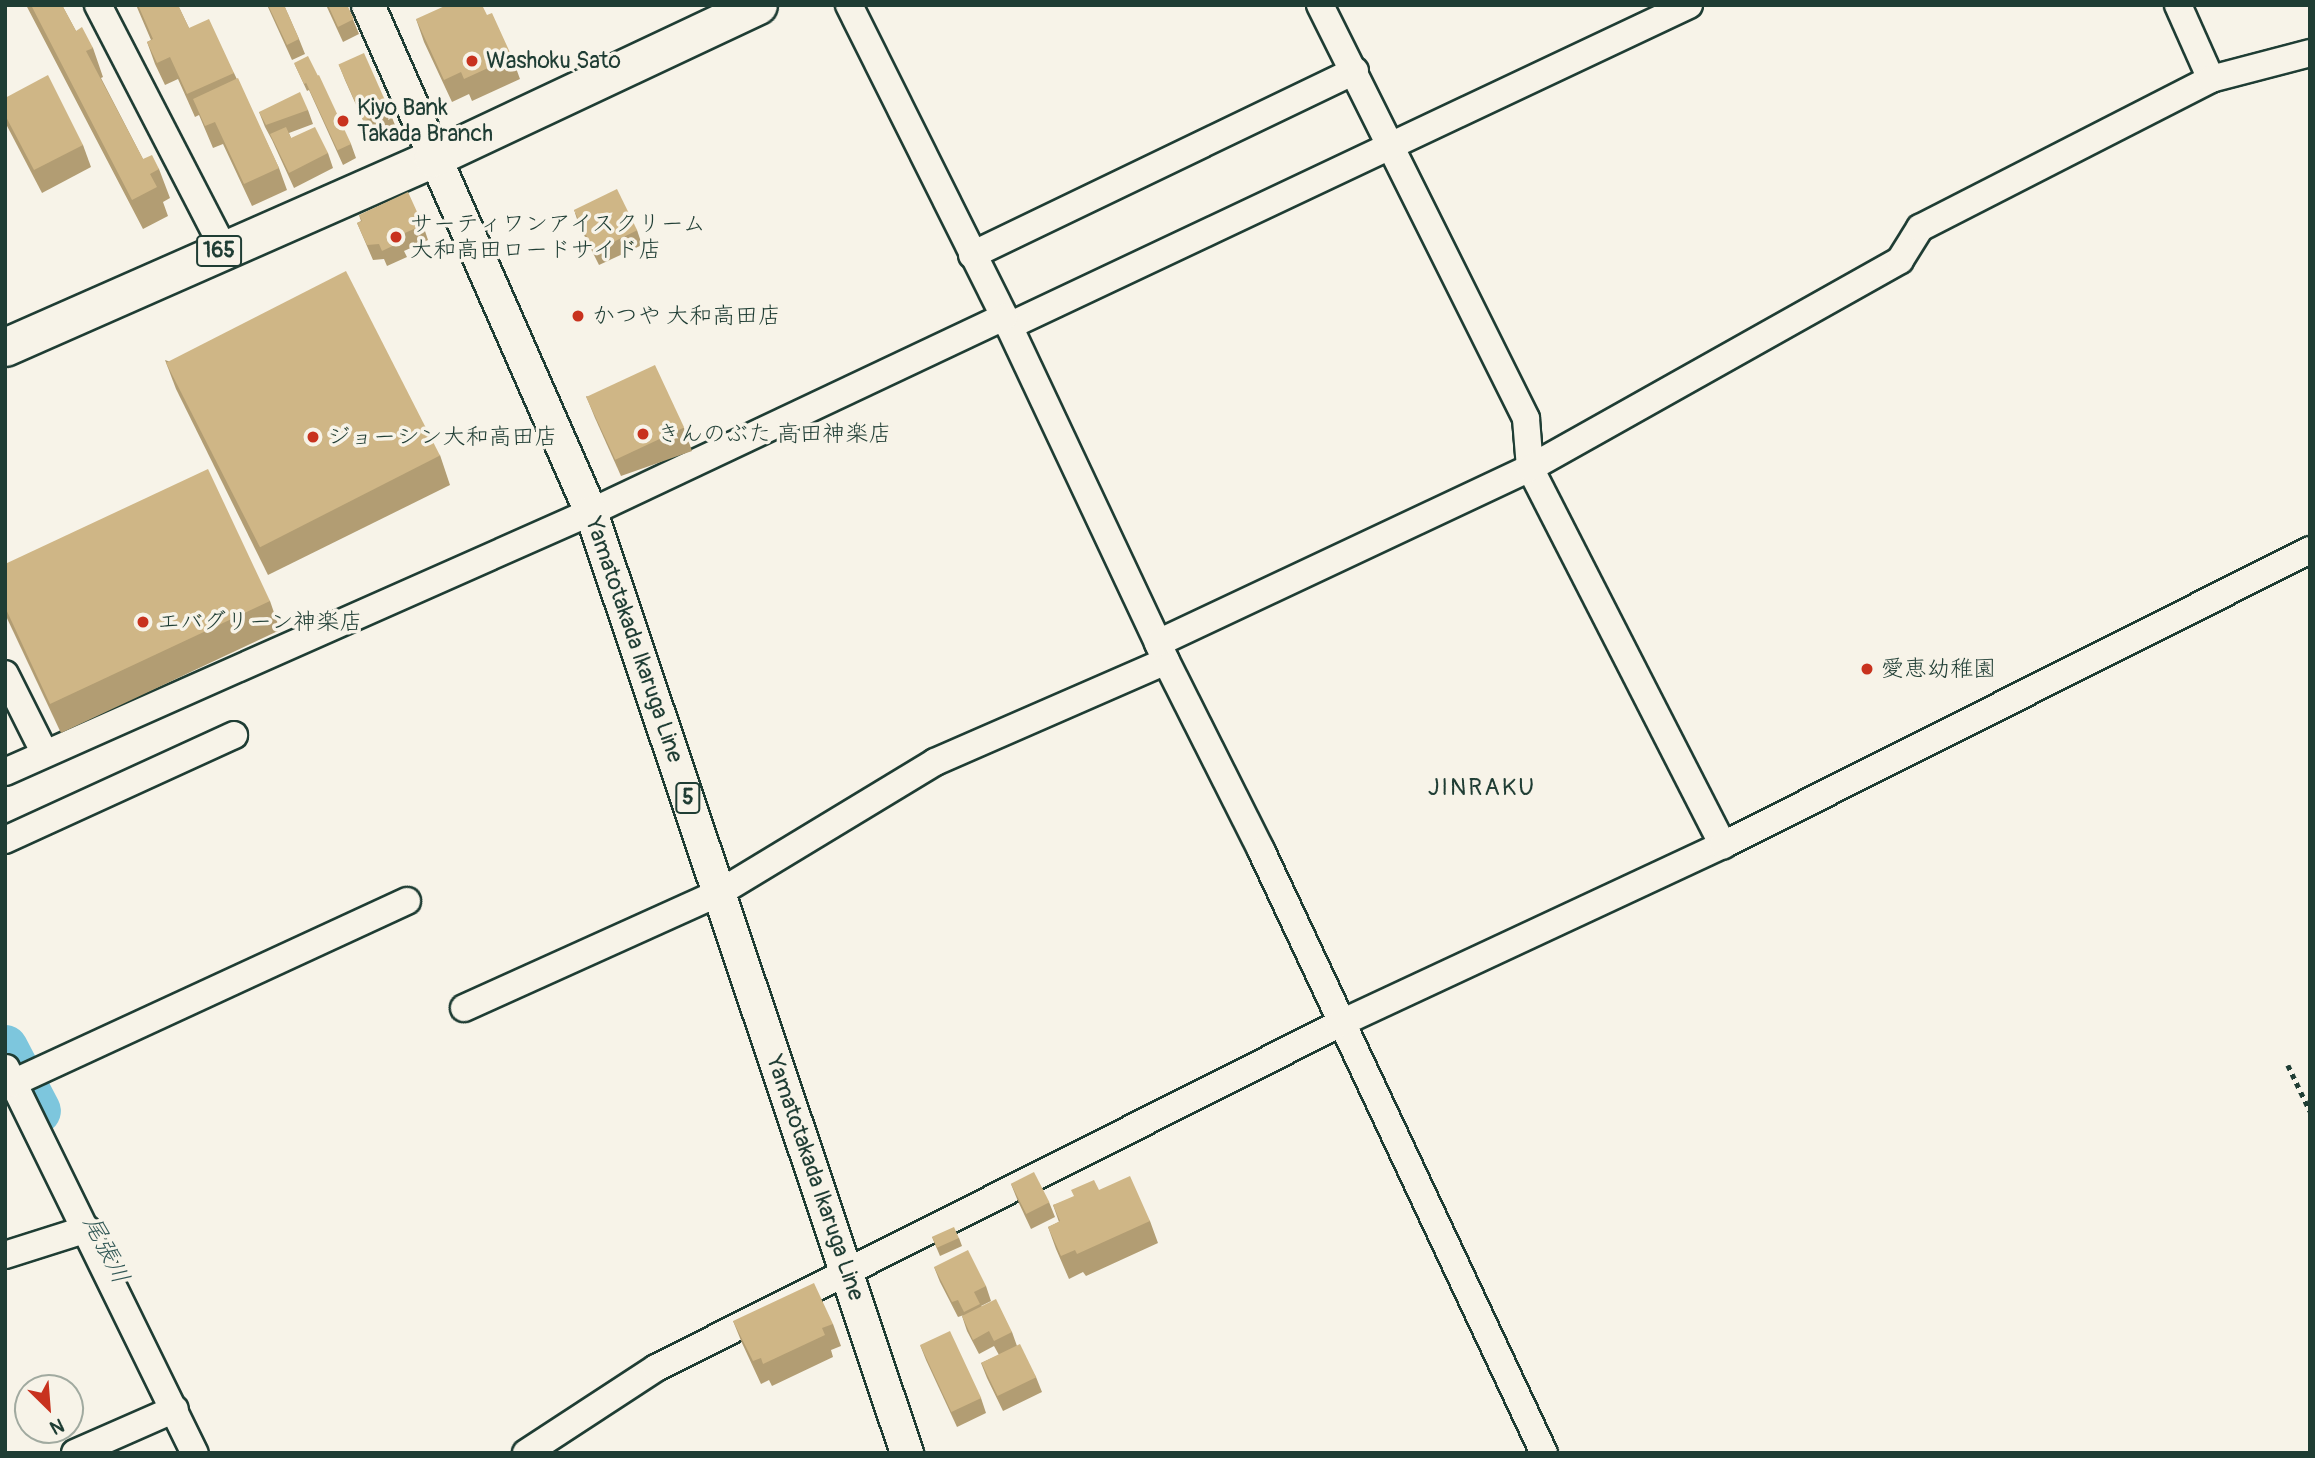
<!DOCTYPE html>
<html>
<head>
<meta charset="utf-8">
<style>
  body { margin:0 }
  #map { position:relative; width:2315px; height:1458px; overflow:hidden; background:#f7f3e8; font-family:Pangolin,"Klee One",sans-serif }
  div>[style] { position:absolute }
  .river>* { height:46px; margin:-23px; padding:0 23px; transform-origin:23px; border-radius:23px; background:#7dc6dd }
  .path>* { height:4.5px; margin-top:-2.25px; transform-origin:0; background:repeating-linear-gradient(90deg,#1f3d34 0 5px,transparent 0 10px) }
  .roads { filter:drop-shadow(2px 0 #1f3d34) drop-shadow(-2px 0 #1f3d34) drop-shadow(0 2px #1f3d34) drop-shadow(0 -2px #1f3d34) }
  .minor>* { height:26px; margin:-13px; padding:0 13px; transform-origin:13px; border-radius:13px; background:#f7f3e8 }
  .major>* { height:32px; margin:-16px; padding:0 16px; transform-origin:16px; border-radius:16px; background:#f7f3e8 }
  .highway>* { height:37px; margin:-18.5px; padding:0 18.5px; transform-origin:18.5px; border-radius:18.5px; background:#f7f3e8 }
  .wall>* { inset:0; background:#b29d73 }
  .building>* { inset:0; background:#cfb686; transform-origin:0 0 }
  .dots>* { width:19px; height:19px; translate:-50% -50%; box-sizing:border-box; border:4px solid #f7f3e8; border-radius:50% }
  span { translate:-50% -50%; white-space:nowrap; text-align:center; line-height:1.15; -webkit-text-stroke:7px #f7f3e8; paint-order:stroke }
  .shield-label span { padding:2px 5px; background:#f7f3e8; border:2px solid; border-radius:5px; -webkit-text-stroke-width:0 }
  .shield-label { font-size:21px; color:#1f3d34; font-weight:700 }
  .poi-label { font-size:23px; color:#1f3d34 }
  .left { translate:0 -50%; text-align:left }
  .street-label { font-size:23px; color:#1f3d34 }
  .neighbourhood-label { font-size:24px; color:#1f3d34; letter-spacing:2px }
  .water-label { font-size:24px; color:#325856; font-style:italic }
  .frame { position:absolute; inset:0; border:7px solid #1f3d34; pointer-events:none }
  .north { position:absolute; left:14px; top:1374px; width:70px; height:70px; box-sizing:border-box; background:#f7f3e8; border:2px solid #a1aaa0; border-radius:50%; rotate:155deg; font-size:19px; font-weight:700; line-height:28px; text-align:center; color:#1f3d34 }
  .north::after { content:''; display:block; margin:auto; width:24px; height:32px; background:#c8321e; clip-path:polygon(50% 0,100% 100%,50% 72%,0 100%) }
</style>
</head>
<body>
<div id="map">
  <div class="river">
    <div style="left:5px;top:1048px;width:71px;rotate:62.4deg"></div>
  </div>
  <div class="path">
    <div style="left:2288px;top:1065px;width:51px;rotate:64.4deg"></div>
  </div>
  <div class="roads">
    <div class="minor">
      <div style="left:98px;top:5px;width:275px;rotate:62.7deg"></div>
      <div style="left:849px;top:5px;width:359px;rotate:63.5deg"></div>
      <div style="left:1009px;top:326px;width:350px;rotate:64.8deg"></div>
      <div style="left:1320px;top:5px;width:462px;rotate:63.5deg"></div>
      <div style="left:1526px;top:419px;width:49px;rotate:85.3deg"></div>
      <div style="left:1530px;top:468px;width:424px;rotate:62.9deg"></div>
      <div style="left:2178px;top:5px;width:81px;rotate:66deg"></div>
      <div style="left:972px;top:255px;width:425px;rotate:-25.7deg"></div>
      <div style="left:1009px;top:326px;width:752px;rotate:-25.27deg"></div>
      <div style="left:1166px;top:661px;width:212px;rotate:63.3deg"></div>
      <div style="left:1261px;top:850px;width:666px;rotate:64.86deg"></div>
      <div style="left:5px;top:674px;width:89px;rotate:63.4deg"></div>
      <div style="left:5px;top:772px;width:641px;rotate:-23.93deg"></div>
      <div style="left:591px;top:512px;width:457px;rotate:-25.3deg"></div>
      <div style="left:5px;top:840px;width:252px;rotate:-24.6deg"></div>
      <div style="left:464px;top:1008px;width:280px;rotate:-24.3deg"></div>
      <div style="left:719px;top:893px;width:253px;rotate:-31.2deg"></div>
      <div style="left:935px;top:762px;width:252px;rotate:-23.6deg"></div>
      <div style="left:1166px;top:661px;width:20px;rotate:-114deg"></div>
      <div style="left:1158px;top:643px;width:411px;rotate:-25.2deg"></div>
      <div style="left:1530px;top:468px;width:424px;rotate:-29.3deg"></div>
      <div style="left:1900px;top:260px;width:38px;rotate:-58deg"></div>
      <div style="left:1920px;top:228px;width:327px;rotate:-27.1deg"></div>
      <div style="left:2211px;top:79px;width:102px;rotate:-14.7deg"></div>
      <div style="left:6px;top:1068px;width:429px;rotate:63.9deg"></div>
      <div style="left:13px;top:1083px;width:434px;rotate:-24.8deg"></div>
      <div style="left:5px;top:1255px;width:86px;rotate:-17.6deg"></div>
      <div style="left:75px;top:1453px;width:109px;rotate:-23.7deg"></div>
      <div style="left:526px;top:1453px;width:155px;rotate:-33.2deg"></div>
      <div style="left:656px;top:1368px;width:765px;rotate:-26.73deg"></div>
      <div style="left:1339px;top:1024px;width:424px;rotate:-25deg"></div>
      <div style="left:1723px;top:845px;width:657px;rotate:-26.68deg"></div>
    </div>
    <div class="major">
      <div style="left:368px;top:5px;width:554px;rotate:66.26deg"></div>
      <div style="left:591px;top:512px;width:993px;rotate:71.44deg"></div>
    </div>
    <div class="highway">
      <div style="left:5px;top:347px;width:468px;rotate:-23.8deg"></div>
      <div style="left:433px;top:158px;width:359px;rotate:-25.2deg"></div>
    </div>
  </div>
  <div class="wall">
    <div style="clip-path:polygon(26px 5px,62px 5px,76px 31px,93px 48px,103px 77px,101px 78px,143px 159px,159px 169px,170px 198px,163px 202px,168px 216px,143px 229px)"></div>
    <div style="clip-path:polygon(136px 5px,178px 5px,189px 28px,234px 73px,279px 168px,287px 190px,252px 206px,223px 144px,213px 148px,199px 115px,195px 117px,178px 79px,165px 85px,155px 64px,147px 42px,151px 40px)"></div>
    <div style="clip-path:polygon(267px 5px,284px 5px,299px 39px,305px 54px,292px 60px)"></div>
    <div style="clip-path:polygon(326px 5px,347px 5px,359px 34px,343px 42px)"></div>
    <div style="clip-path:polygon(416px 19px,512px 57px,520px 79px,472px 101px,469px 94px,452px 102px,424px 42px)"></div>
    <div style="clip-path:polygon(294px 63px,351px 144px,356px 158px,343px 165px,309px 90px,307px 91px)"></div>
    <div style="clip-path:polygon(339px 65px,389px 110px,395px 125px,370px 136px,345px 80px)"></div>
    <div style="clip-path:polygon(5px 98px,83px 145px,91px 167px,42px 193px,6px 124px)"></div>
    <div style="clip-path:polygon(308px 110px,313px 124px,289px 133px,291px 138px,328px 153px,333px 168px,294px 188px,272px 140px,265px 127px,259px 112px)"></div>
    <div style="clip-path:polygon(574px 210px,637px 230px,642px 245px,599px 265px,579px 225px)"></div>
    <div style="clip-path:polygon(359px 215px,423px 225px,428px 240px,404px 251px,407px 257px,387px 266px,384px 259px,373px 260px,357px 223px,361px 221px)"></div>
    <div style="clip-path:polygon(165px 360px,440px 455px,450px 485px,268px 575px,176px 389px)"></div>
    <div style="clip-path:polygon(586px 396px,684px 428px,692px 451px,621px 476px,595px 418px)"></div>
    <div style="clip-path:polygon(5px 564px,270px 601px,280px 630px,61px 733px,5px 614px)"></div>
    <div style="clip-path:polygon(1011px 1184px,1049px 1202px,1055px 1217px,1031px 1229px,1017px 1199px)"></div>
    <div style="clip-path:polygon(1099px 1190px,1150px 1221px,1158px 1243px,1086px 1276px,1083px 1272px,1069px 1279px,1056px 1249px,1048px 1227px,1059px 1222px,1053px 1205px)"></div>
    <div style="clip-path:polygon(932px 1237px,959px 1238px,962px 1246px,940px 1256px)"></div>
    <div style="clip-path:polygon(934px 1267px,986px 1286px,991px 1301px,981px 1306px,1012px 1332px,1017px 1346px,1036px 1377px,1042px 1392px,1003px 1411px,987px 1378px,981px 1363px,999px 1355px,994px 1346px,979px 1354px,967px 1331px,962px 1316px,964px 1315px,958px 1317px,940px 1282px)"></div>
    <div style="clip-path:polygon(733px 1321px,833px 1324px,841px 1346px,831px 1350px,833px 1357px,772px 1386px,769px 1380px,761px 1384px,742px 1343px)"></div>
    <div style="clip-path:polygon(920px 1345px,981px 1398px,986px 1413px,957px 1427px,926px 1360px)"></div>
  </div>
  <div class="building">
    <div style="clip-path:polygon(31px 5px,62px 5px,76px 31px,82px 27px,93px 48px,86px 51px,143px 159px,152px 155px,159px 169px,150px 174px,157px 187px,132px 200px)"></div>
    <div style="clip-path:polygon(138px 5px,178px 5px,189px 28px,209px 19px,234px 73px,187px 94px,170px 57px,157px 63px,147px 42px,153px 39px)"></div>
    <div style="clip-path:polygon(268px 5px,284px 5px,299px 39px,287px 45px)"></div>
    <div style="clip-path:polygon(328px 5px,347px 5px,354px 19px,338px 27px)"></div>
    <div style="clip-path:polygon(447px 5px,482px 5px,487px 15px,492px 13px,512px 57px,464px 79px,461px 72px,444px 80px,416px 19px)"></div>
    <div style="left:364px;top:53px;width:62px;height:28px;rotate:66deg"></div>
    <div style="clip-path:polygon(308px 56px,318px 76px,306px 82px,306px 83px,304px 84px,294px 63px)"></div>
    <div style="clip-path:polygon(48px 75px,83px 145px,34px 170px,5px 115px,5px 98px)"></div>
    <div style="left:319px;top:75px;width:76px;height:15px;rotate:65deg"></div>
    <div style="clip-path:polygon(238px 78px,279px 168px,244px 184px,215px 122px,205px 126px,193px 99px)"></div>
    <div style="clip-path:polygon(300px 92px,308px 110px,266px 125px,259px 112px)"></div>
    <div style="clip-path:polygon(286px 127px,291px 138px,315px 127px,328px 153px,289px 173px,270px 134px)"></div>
    <div style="left:617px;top:189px;width:46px;height:48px;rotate:64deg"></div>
    <div style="clip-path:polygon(408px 192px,423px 225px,398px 236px,401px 242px,382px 251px,379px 244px,367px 245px,357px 223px,362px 221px,359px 215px)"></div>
    <div style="left:346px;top:271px;width:207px;height:202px;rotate:63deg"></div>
    <div style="left:655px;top:365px;width:69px;height:76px;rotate:65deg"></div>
    <div style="clip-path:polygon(208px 469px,270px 601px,50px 704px,5px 607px,5px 564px)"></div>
    <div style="left:1034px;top:1172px;width:34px;height:26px;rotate:63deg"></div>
    <div style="clip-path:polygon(1130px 1176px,1150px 1221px,1077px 1254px,1075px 1250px,1061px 1256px,1048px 1227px,1060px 1221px,1053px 1205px,1074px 1196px,1071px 1190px,1094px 1180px,1099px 1190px)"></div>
    <div style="left:954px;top:1227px;width:12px;height:24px;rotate:66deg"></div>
    <div style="clip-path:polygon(968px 1250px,986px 1286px,974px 1292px,980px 1304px,964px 1312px,958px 1300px,952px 1302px,934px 1267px)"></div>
    <div style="clip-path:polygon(814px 1283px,833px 1324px,822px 1328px,825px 1335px,763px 1364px,761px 1358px,753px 1361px,733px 1321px)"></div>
    <div style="clip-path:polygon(996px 1299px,1012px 1332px,994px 1341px,989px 1331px,973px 1340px,962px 1316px)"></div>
    <div style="left:950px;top:1331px;width:74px;height:33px;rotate:65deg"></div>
    <div style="left:1020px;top:1344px;width:37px;height:43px;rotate:64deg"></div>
  </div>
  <div class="dots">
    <div style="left:472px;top:61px;background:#c8321e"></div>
    <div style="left:343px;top:121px;background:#c8321e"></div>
    <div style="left:396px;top:237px;background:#c8321e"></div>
    <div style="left:578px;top:316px;background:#c8321e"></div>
    <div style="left:643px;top:434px;background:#c8321e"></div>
    <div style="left:313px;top:437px;background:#c8321e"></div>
    <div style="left:143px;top:622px;background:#c8321e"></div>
    <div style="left:1867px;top:669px;background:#c8321e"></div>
  </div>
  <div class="shield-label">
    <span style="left:219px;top:251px">165</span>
    <span style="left:688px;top:798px">5</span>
  </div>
  <div class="poi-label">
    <span class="left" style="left:486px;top:61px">Washoku Sato</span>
    <span class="left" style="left:357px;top:121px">Kiyo Bank<br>Takada Branch</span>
    <span class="left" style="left:410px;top:237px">サーティワンアイスクリーム<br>大和高田ロードサイド店</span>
    <span class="left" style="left:592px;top:316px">かつや 大和高田店</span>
    <span class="left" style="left:657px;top:434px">きんのぶた 高田神楽店</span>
    <span class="left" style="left:327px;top:437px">ジョーシン大和高田店</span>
    <span class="left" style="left:157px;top:622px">エバグリーン神楽店</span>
    <span class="left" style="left:1881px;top:669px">愛恵幼稚園</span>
  </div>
  <div class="street-label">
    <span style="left:634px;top:640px;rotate:71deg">Yamatotakada Ikaruga Line</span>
    <span style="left:815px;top:1178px;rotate:71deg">Yamatotakada Ikaruga Line</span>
  </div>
  <div class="neighbourhood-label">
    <span style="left:1482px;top:788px">JINRAKU</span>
  </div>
  <div class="water-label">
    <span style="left:106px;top:1250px;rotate:63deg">尾張川</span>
  </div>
  <div class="frame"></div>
  <div class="north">N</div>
</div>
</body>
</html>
